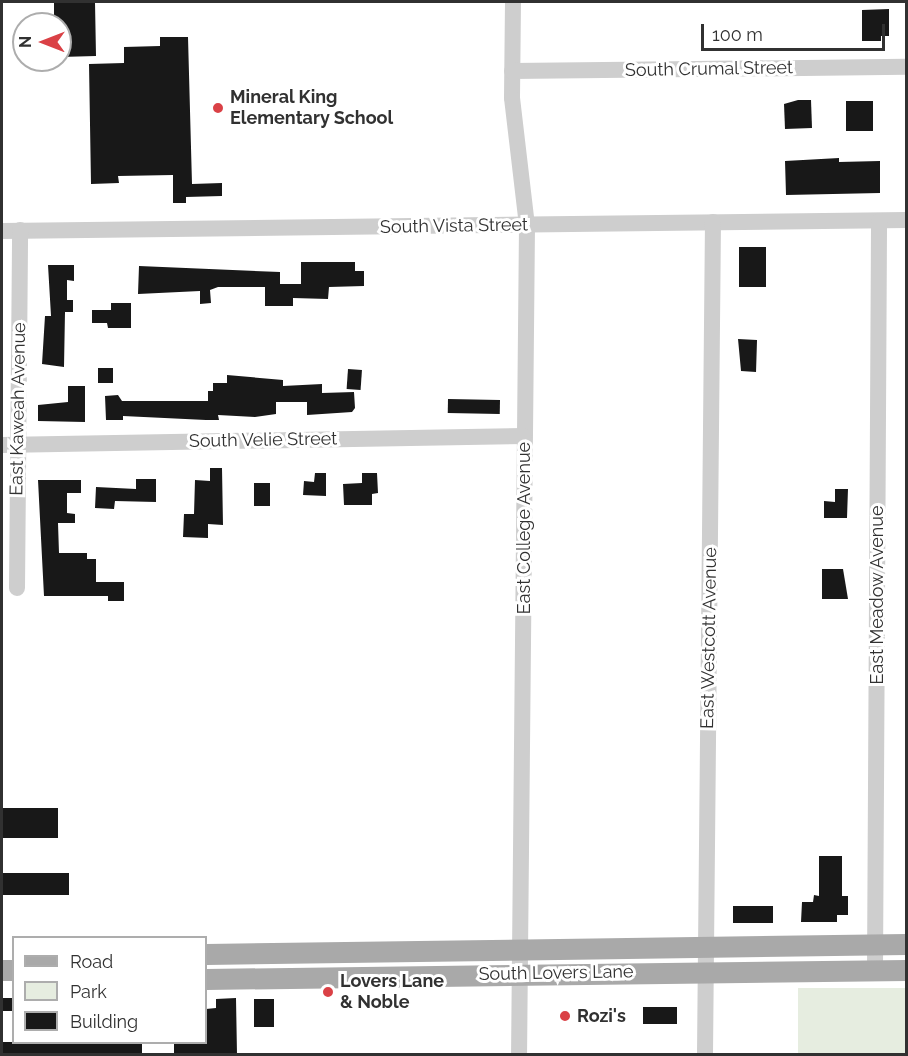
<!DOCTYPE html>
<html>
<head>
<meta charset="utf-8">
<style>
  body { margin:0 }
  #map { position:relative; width:908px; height:1056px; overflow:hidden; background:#fff; font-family:Raleway,sans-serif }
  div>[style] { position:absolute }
  .green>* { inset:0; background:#e6ede0; transform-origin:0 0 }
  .building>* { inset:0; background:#181818; transform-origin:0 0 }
  .minor>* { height:16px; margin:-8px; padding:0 8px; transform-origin:8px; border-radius:8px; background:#cecece }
  .major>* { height:21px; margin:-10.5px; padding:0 10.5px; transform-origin:10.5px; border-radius:10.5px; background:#a9a9a9 }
  .dots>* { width:16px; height:16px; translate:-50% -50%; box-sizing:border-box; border:3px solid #fff; border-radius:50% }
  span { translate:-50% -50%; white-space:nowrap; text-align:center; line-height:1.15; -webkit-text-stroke:6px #fff; paint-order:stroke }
  .street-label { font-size:18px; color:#313131 }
  .poi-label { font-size:18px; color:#313131; font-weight:700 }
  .left { translate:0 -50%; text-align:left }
  .frame { position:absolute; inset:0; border:3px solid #313131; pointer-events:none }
  .legend { position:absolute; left:12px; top:936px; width:195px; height:108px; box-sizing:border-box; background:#fff; border:2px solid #adadad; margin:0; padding:8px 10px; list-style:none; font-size:18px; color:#313131 }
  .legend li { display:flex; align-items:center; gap:12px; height:30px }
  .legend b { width:30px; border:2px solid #adadad }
  .north { position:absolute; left:12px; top:12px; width:60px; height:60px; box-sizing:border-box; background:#fff; border:2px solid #adadad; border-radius:50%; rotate:270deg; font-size:16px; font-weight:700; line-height:24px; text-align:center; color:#313131 }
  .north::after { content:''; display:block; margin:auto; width:21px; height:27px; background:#da4146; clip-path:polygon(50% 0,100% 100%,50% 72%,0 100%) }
  .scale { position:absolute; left:701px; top:24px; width:184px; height:27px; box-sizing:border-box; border:3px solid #313131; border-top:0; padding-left:8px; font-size:18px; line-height:21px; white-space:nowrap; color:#313131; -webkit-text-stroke:4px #fff; paint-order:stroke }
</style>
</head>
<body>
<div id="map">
  <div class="green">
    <div style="left:906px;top:988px;width:66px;height:108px;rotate:90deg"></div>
  </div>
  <div class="building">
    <div style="clip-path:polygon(54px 2px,95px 2px,96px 56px,60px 57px,60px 24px,54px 24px)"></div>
    <div style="clip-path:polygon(889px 9px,889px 36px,881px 36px,881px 41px,862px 41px,862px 10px)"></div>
    <div style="clip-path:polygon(160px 37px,188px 37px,192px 184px,222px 183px,222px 196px,186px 197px,186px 203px,173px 203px,173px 175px,118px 176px,119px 183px,91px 184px,89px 64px,124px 63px,124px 47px,160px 46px)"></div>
    <div style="clip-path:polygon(798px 100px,811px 100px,812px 128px,785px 129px,784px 104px)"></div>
    <div style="left:846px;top:101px;width:27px;height:30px"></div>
    <div style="clip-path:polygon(839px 158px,839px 162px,880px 161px,880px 193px,786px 195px,785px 161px)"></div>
    <div style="left:739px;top:247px;width:27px;height:40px"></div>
    <div style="clip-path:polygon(301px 262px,355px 262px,355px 271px,364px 271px,364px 286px,329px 287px,328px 299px,293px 298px,293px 306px,265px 306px,265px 287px,218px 287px,210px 290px,211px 303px,200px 304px,200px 291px,138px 294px,139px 266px,280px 272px,280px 284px,301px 284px)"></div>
    <div style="clip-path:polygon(48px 265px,74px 265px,74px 281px,67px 280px,67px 300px,73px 300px,73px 312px,65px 312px,64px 367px,42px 364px,45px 316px,51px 316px)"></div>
    <div style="clip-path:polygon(111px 303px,131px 303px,131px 328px,108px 328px,107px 323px,92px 323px,92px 310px,111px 310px)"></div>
    <div style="clip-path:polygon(738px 339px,757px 340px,756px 372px,741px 371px)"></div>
    <div style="left:98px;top:368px;width:15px;height:15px"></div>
    <div style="left:348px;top:369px;width:14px;height:20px;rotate:4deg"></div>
    <div style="clip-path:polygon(227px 375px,283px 380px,283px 386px,322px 384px,322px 393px,354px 392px,355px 408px,352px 412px,307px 415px,307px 402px,276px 402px,276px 414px,255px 417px,218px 415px,219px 420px,206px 420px,123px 416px,123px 420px,106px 420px,105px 396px,118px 395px,122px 401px,208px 401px,208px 391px,213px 391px,213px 383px,227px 383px)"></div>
    <div style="clip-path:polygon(68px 386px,85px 386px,85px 422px,38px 421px,38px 405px,68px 402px)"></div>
    <div style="left:448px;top:399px;width:52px;height:14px;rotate:1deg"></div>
    <div style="clip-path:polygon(210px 468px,222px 468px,223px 525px,208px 524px,208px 538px,183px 537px,184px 514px,194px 514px,195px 480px,210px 481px)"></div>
    <div style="clip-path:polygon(315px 473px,326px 473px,326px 496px,303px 495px,304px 481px,314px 482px)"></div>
    <div style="clip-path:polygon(362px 473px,377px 473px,378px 493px,372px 494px,372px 505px,344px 505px,343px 484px,362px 483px)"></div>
    <div style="clip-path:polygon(136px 479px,156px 479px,156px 502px,115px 501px,114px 509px,95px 508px,96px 487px,136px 489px)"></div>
    <div style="clip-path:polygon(38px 480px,81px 480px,81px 493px,67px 493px,67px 513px,75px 514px,75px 523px,58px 523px,59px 553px,87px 553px,87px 559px,96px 559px,96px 582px,124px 582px,124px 601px,108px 601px,108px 596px,44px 596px)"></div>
    <div style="left:254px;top:483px;width:16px;height:23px"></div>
    <div style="clip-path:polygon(835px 489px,848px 489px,847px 518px,824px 518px,824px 501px,835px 502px)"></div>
    <div style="clip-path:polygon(822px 569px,843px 569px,848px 599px,822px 599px)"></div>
    <div style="left:58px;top:808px;width:30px;height:56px;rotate:90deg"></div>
    <div style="clip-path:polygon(819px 856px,842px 856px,842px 896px,848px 896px,848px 915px,837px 915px,837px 922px,801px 922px,802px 902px,813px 902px,814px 895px,819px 896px)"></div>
    <div style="left:69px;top:873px;width:22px;height:67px;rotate:90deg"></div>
    <div style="left:773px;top:906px;width:17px;height:40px;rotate:90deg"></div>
    <div style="left:2px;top:998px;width:12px;height:13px"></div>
    <div style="clip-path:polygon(236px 998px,237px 1054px,174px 1054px,174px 1042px,206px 1042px,206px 1009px,216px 1008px,216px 999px)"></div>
    <div style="left:254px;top:999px;width:20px;height:28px"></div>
    <div style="left:643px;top:1007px;width:34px;height:17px"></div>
    <div style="left:2px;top:1042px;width:140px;height:12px"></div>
  </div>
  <div class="minor">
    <div style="left:513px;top:2px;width:96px;rotate:90.6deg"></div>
    <div style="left:512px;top:98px;width:129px;rotate:83.3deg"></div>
    <div style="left:527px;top:226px;width:828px;rotate:90.55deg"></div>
    <div style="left:512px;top:71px;width:394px;rotate:-0.6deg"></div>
    <div style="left:2px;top:231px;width:904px;rotate:-0.7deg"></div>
    <div style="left:2px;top:445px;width:522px;rotate:-0.99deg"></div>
    <div style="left:17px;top:588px;width:358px;rotate:-89.5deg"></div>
    <div style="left:875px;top:970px;width:749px;rotate:-89.69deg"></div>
    <div style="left:705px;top:1054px;width:832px;rotate:-89.45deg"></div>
  </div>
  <div class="major">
    <div style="left:206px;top:954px;width:700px;rotate:-0.82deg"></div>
    <div style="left:2px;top:970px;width:12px"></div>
    <div style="left:206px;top:979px;width:700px;rotate:-0.74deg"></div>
  </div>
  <div class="dots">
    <div style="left:218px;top:108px;background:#da4146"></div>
    <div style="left:328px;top:992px;background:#da4146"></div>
    <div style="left:565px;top:1016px;background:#da4146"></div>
  </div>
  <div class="street-label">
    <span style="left:709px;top:69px;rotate:-1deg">South Crumal Street</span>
    <span style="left:454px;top:226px;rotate:-1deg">South Vista Street</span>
    <span style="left:18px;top:409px;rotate:-89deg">East Kaweah Avenue</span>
    <span style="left:263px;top:440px;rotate:-1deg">South Velie Street</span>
    <span style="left:524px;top:528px;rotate:-90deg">East College Avenue</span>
    <span style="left:877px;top:595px;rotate:-90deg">East Meadow Avenue</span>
    <span style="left:709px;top:638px;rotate:-89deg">East Westcott Avenue</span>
    <span style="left:556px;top:973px;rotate:-1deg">South Lovers Lane</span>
  </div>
  <div class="poi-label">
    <span class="left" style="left:230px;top:108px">Mineral King<br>Elementary School</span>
    <span class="left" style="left:340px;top:992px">Lovers Lane<br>&amp; Noble</span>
    <span class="left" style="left:577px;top:1016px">Rozi's</span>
  </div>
  <div class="frame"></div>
  <ul class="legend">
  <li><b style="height:8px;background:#a9a9a9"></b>Road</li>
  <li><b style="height:16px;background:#e6ede0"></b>Park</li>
  <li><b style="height:16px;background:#181818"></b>Building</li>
  </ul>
  <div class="north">N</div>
  <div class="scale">100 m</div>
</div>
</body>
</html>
